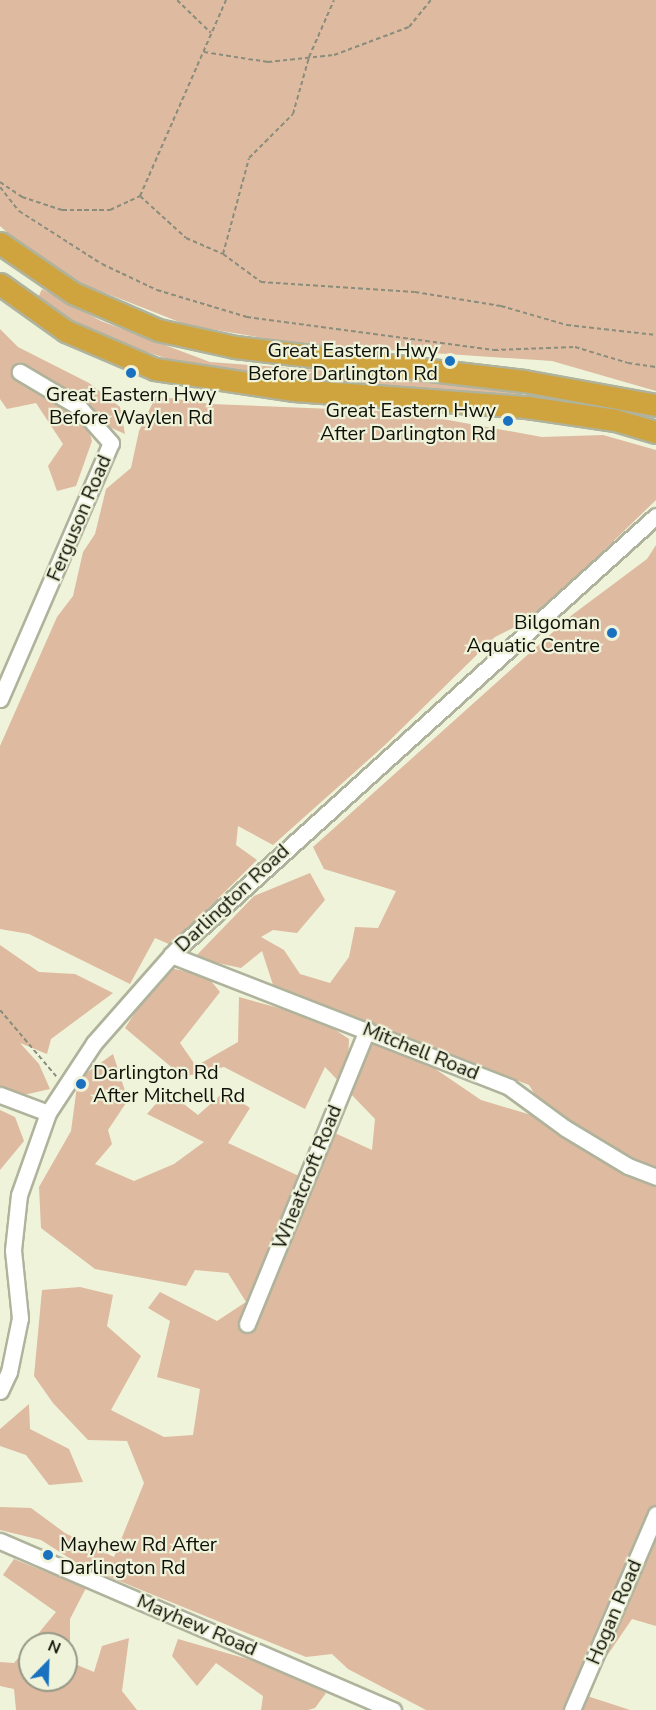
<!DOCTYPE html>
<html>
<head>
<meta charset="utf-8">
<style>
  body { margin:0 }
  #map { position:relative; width:656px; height:1710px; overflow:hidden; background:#eff3da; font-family:"Nunito Sans",sans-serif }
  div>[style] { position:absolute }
  .green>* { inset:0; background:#ddbaa0 }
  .path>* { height:2px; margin-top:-1px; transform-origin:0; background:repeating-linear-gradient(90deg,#8a8d7b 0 4.5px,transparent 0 7.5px) }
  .roads { filter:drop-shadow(2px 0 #b0b39c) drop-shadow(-2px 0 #b0b39c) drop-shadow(0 2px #b0b39c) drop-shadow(0 -2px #b0b39c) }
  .minor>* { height:15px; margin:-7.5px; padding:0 7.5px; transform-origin:7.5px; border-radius:7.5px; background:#fff }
  .highway>* { height:21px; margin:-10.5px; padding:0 10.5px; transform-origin:10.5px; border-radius:10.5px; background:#cfa43e }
  .dots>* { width:16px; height:16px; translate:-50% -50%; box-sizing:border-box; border:3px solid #eff3da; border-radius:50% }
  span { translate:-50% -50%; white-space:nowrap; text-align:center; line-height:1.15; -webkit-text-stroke:4.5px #eff3da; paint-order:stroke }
  .poi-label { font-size:20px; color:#0f1008 }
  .right { translate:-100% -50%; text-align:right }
  .left { translate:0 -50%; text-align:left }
  .street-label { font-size:20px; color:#0f1008 }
  .north { position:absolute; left:18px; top:1632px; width:60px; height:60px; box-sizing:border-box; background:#eff3da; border:2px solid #959886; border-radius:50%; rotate:23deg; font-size:16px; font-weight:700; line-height:24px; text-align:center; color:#0f1008 }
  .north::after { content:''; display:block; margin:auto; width:21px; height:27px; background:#1971bf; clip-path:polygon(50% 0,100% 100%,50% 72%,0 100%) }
</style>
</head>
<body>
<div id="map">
  <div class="green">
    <div style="clip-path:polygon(0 0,656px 0,656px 391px,552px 361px,298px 344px,187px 325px,85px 285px,33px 256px,0 226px)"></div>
    <div style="clip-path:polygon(42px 289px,101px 321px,210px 362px,463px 381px,520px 389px,523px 398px,496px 401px,194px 368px,98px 335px,51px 312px,38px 298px)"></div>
    <div style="clip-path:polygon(0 329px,18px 347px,89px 383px,120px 407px,125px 434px,85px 416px,92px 441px,76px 486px,57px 491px,48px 466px,63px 444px,36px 403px,7px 409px,0 399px)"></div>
    <div style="clip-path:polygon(156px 396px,211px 404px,404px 412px,542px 437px,603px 435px,656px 450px,656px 500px,535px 617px,495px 637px,385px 745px,273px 845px,238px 826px,236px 845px,257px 860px,171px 945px,155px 938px,130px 984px,29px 934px,0 929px,0 746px,57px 617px,73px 596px,83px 552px,95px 534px,106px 489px,131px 468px,139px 431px)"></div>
    <div style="clip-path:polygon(656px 545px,656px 1626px,632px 1619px,581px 1694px,630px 1710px,426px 1710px,348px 1669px,332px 1654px,306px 1657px,80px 1565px,41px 1540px,0 1530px,0 1507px,31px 1508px,65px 1533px,114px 1557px,144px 1483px,127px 1441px,88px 1440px,53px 1403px,34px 1376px,42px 1290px,80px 1287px,113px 1295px,107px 1326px,141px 1356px,111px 1410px,164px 1437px,193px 1435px,200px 1389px,157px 1377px,170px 1321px,148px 1308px,160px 1292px,217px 1321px,246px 1302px,228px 1273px,195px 1270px,186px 1286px,95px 1269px,41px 1228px,39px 1187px,71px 1131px,78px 1079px,113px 1054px,128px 1100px,108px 1130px,112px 1144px,95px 1164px,134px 1181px,174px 1164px,204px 1142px,147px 1114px,167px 1091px,198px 1115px,225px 1091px,250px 1108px,228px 1143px,301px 1177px,326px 1129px,372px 1150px,375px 1119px,325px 1067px,305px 1109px,224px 1067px,183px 1077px,125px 1028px,164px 967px,206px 975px,220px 992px,180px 1043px,196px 1066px,238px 1042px,239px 997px,319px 1019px,349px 1039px,348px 1064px,366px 1035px,428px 1064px,481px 1100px,551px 1121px,529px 1085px,340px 1012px,314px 1007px,274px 988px,262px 951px,241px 968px,194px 958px,254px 896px,310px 873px,325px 900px,297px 933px,273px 930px,261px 937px,284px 950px,300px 974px,330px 983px,349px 957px,355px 927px,378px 928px,396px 891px,324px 869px,313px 847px,572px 615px,647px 559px)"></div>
    <div style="clip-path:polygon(0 945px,39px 972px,75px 974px,113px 993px,51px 1039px,47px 1054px,20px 1043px,39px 1064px,50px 1089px,19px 1096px,0 1088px)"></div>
    <div style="clip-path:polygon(0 1110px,15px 1117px,24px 1141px,0 1170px)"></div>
    <div style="clip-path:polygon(29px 1404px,30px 1429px,69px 1449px,83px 1482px,49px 1485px,26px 1455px,0 1446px,0 1429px)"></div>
    <div style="clip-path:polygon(evenodd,14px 1559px,86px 1588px,70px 1619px,70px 1662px,94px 1672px,102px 1646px,129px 1638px,122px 1691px,137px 1710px,16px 1710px,14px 1689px,0 1686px,0 1662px,14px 1663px,56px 1612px,3px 1575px,14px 1559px,30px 1644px,66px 1644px,66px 1680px,30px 1680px,30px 1644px)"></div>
    <div style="clip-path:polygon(178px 1639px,286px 1670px,326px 1693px,315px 1708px,308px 1710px,261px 1710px,263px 1696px,216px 1663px,197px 1686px,172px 1656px)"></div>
  </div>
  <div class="path">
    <div style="left:177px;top:0;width:47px;rotate:44.1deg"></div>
    <div style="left:204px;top:52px;width:65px;rotate:8.9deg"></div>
    <div style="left:268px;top:62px;width:66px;rotate:-6.1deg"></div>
    <div style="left:334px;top:55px;width:80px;rotate:-20.5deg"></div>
    <div style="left:409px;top:27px;width:35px;rotate:-51deg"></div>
    <div style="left:0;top:182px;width:27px;rotate:34deg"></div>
    <div style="left:22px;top:197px;width:42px;rotate:18deg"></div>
    <div style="left:62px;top:210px;width:48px"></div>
    <div style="left:110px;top:210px;width:33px;rotate:-25deg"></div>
    <div style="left:140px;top:196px;width:214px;rotate:-66.3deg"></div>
    <div style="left:0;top:187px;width:31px;rotate:52deg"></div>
    <div style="left:19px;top:211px;width:98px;rotate:32.6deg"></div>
    <div style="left:102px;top:264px;width:61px;rotate:25.3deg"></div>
    <div style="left:157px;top:290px;width:94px;rotate:16.7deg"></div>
    <div style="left:247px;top:317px;width:249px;rotate:7.6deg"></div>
    <div style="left:494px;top:350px;width:81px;rotate:-2.1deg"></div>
    <div style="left:575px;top:347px;width:55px;rotate:16.8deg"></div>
    <div style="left:628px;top:363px;width:28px;rotate:8deg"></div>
    <div style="left:140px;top:196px;width:62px;rotate:42.4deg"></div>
    <div style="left:186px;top:238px;width:40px;rotate:23.4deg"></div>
    <div style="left:223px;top:254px;width:47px;rotate:36.4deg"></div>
    <div style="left:261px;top:282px;width:154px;rotate:3.7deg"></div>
    <div style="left:415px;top:292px;width:87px;rotate:9.2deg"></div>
    <div style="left:501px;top:306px;width:69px;rotate:16.1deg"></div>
    <div style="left:567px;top:325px;width:90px;rotate:6.4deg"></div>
    <div style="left:223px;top:254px;width:99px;rotate:-74.8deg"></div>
    <div style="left:249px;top:158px;width:62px;rotate:-45deg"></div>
    <div style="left:293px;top:114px;width:59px;rotate:-74.3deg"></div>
    <div style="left:309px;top:57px;width:62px;rotate:-66.3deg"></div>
    <div style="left:0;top:1010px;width:87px;rotate:49.7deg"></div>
  </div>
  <div class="roads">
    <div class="minor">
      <div style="left:0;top:699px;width:279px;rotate:-66.6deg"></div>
      <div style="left:111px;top:443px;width:48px;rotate:-131.6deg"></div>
      <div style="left:79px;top:407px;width:69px;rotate:-149.3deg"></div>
      <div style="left:171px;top:955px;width:363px;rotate:21.3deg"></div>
      <div style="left:509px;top:1087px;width:69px;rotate:36.2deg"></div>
      <div style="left:565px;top:1128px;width:74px;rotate:31.1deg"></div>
      <div style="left:628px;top:1166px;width:30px;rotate:21deg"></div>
      <div style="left:0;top:1095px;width:51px;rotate:20.6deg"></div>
      <div style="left:247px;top:1324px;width:318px;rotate:-67.8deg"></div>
      <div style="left:0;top:1391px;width:21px;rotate:-65deg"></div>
      <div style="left:9px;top:1372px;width:55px;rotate:-78.5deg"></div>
      <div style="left:20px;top:1318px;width:68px;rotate:-95.9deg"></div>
      <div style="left:13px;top:1250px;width:55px;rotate:-83.8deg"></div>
      <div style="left:19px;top:1195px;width:87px;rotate:-70.5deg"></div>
      <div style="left:48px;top:1113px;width:84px;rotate:-56.7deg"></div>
      <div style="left:94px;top:1043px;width:124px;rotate:-48.6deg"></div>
      <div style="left:176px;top:950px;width:647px;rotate:-42.12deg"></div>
      <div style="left:0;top:1541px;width:428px;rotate:23.3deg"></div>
      <div style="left:572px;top:1710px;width:213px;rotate:-66.8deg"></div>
    </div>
    <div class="highway">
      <div style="left:0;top:243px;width:88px;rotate:34.4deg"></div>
      <div style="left:73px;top:293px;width:93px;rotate:23.5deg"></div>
      <div style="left:158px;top:330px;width:79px;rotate:12.4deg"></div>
      <div style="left:235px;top:347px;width:291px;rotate:6.7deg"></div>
      <div style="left:524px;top:381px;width:134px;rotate:10.3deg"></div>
      <div style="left:0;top:284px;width:81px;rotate:35.5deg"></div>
      <div style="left:66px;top:331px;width:97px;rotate:23.1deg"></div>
      <div style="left:155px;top:369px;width:141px;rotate:8.6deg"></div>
      <div style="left:294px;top:390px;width:234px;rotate:4.2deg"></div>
      <div style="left:527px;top:407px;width:89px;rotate:8.4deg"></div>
      <div style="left:615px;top:420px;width:43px;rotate:16.3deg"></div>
    </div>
  </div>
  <div class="dots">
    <div style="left:450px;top:361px;background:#1971bf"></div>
    <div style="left:131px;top:373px;background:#1971bf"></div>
    <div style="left:508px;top:421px;background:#1971bf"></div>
    <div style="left:612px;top:633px;background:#1971bf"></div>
    <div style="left:81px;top:1084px;background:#1971bf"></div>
    <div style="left:48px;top:1555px;background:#1971bf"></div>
  </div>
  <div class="poi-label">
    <span class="right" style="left:438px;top:362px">Great Eastern Hwy<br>Before Darlington Rd</span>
    <span style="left:131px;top:406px">Great Eastern Hwy<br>Before Waylen Rd</span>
    <span class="right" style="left:496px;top:422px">Great Eastern Hwy<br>After Darlington Rd</span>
    <span class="right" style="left:600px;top:634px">Bilgoman<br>Aquatic Centre</span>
    <span class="left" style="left:93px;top:1084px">Darlington Rd<br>After Mitchell Rd</span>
    <span class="left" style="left:60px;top:1556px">Mayhew Rd After<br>Darlington Rd</span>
  </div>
  <div class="street-label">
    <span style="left:79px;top:518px;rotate:-67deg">Ferguson Road</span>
    <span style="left:232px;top:898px;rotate:-43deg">Darlington Road</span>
    <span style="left:421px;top:1051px;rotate:22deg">Mitchell Road</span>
    <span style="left:307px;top:1177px;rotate:-68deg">Wheatcroft Road</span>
    <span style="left:614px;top:1612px;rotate:-67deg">Hogan Road</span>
    <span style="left:197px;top:1625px;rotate:23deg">Mayhew Road</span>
  </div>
  <div class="north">N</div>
</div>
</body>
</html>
